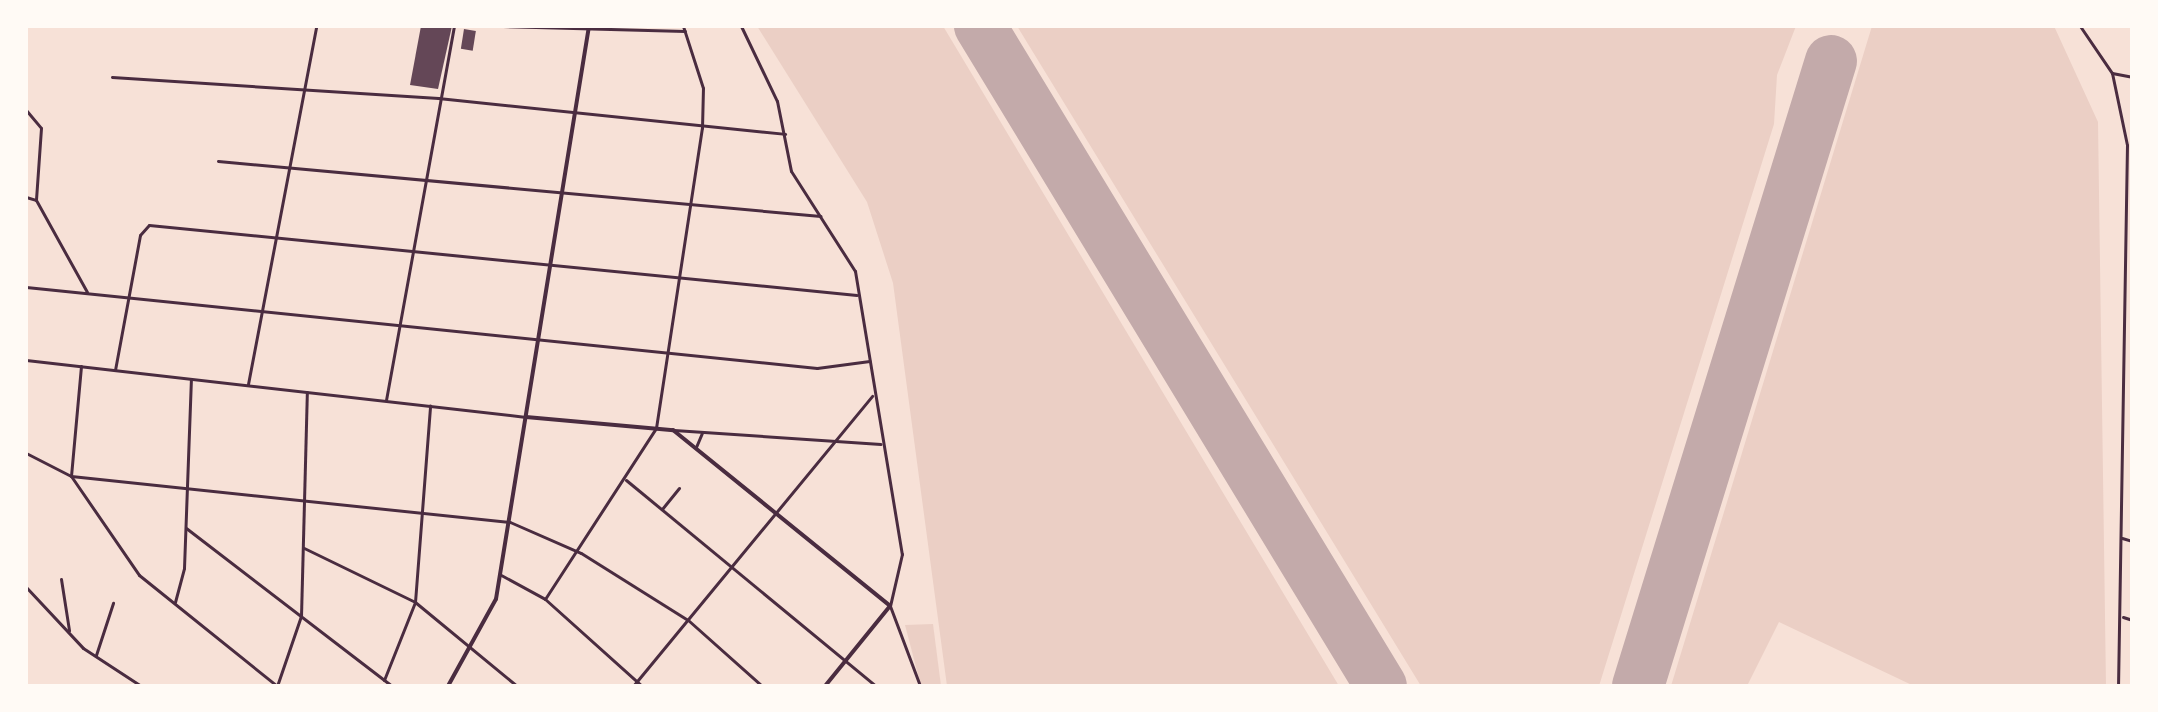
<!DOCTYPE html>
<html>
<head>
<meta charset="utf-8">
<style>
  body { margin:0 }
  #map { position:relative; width:2158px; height:712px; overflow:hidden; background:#f7e1d7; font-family:Lato,sans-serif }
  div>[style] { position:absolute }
  .green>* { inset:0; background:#ebcfc5 }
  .runway>* { height:52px; margin:-26px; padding:0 26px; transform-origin:26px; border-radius:26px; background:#c3aaaa }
  .building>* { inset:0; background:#644757; transform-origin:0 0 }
  .minor>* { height:3px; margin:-1.5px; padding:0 1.5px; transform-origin:1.5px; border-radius:1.5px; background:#4a2c40 }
  .tertiary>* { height:4px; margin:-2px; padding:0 2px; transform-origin:2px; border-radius:2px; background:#4a2c40 }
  span { translate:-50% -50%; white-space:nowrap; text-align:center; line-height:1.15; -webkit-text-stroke:6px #fffaf5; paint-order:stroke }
  .frame { position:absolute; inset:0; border:28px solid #fffaf5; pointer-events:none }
</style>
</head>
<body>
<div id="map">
  <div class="green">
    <div style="clip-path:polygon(757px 26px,943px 26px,1339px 686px,947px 686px,893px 283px,867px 202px)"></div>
    <div style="clip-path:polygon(1017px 26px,1796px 26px,1777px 75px,1774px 124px,1599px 686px,1421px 686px)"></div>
    <div style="clip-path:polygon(1872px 26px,2054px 26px,2098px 122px,2106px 686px,1914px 686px,1779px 622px,1747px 686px,1671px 686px)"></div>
    <div style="clip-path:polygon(933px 624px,941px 686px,921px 686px,905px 625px)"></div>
  </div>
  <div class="runway">
    <div style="left:980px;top:26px;width:772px;rotate:58.72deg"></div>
    <div style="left:1638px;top:686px;width:654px;rotate:-72.84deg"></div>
  </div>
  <div class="building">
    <div style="clip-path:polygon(421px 26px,452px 26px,438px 89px,410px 85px)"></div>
    <div style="left:464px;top:29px;width:12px;height:20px;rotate:9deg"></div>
  </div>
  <div class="minor">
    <div style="left:503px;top:26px;width:182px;rotate:1.6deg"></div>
    <div style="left:741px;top:26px;width:83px;rotate:64.4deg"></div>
    <div style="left:777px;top:101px;width:71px;rotate:78.7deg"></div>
    <div style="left:791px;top:171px;width:119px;rotate:57.4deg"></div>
    <div style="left:855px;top:271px;width:287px;rotate:80.6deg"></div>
    <div style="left:902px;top:554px;width:53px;rotate:103deg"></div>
    <div style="left:890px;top:606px;width:85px;rotate:69.4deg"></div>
    <div style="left:2080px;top:26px;width:57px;rotate:55.8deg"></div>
    <div style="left:2112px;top:73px;width:74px;rotate:78.2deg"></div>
    <div style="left:2127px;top:145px;width:541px;rotate:90.95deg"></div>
    <div style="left:2112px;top:73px;width:20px;rotate:11deg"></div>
    <div style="left:112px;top:77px;width:327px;rotate:3.7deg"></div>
    <div style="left:438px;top:98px;width:349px;rotate:5.9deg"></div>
    <div style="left:26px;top:110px;width:23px;rotate:50deg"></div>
    <div style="left:41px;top:128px;width:72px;rotate:94deg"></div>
    <div style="left:36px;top:200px;width:105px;rotate:61deg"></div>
    <div style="left:218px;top:161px;width:605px;rotate:5.22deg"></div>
    <div style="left:26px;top:197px;width:10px;rotate:17deg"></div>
    <div style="left:26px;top:287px;width:795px;rotate:5.85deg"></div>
    <div style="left:817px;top:368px;width:53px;rotate:-7.5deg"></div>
    <div style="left:26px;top:360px;width:503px;rotate:6.5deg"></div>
    <div style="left:81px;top:366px;width:110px;rotate:95.2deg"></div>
    <div style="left:71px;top:476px;width:441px;rotate:6deg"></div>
    <div style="left:510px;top:522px;width:77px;rotate:23.6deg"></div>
    <div style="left:581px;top:553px;width:126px;rotate:32.1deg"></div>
    <div style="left:688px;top:620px;width:99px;rotate:41.7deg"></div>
    <div style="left:115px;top:370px;width:137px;rotate:-79.5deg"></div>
    <div style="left:140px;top:235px;width:13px;rotate:-48deg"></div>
    <div style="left:149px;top:225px;width:711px;rotate:5.65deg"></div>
    <div style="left:248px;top:384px;width:364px;rotate:-79.2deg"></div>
    <div style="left:386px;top:400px;width:380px;rotate:-79.7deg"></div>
    <div style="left:674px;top:430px;width:207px;rotate:3.9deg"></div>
    <div style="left:696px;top:447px;width:15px;rotate:-67deg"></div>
    <div style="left:26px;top:453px;width:51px;rotate:27.1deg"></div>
    <div style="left:71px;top:476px;width:120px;rotate:55.5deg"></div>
    <div style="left:139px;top:575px;width:177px;rotate:38.8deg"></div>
    <div style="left:626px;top:480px;width:324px;rotate:39.5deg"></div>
    <div style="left:662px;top:509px;width:27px;rotate:-51deg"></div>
    <div style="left:186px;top:528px;width:260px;rotate:37.5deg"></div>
    <div style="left:2122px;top:538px;width:10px;rotate:17deg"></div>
    <div style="left:304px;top:548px;width:123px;rotate:25.9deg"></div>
    <div style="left:415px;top:602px;width:132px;rotate:39.5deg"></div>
    <div style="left:501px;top:575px;width:50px;rotate:28.6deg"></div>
    <div style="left:545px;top:599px;width:130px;rotate:41.9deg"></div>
    <div style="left:61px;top:579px;width:52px;rotate:81.1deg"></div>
    <div style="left:26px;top:587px;width:83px;rotate:46.9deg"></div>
    <div style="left:83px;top:648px;width:69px;rotate:33.2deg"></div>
    <div style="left:545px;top:599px;width:204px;rotate:-57deg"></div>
    <div style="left:656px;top:428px;width:304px;rotate:-81.3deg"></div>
    <div style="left:702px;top:128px;width:40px;rotate:-88.6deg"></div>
    <div style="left:703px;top:88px;width:65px;rotate:-107.9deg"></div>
    <div style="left:175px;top:602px;width:35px;rotate:-75deg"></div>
    <div style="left:184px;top:568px;width:189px;rotate:-87.9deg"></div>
    <div style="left:2123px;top:617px;width:9px;rotate:18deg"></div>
    <div style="left:96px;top:655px;width:55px;rotate:-71.9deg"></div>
    <div style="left:384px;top:680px;width:84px;rotate:-68.3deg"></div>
    <div style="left:415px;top:602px;width:197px;rotate:-85.6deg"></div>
    <div style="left:277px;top:686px;width:74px;rotate:-71.1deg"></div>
    <div style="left:301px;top:616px;width:224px;rotate:-88.5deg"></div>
    <div style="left:633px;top:686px;width:376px;rotate:-50.5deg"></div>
  </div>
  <div class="tertiary">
    <div style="left:526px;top:417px;width:148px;rotate:5.1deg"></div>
    <div style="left:673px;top:430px;width:279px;rotate:39deg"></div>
    <div style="left:890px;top:606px;width:103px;rotate:129.1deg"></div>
    <div style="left:448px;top:686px;width:99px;rotate:-61.1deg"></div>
    <div style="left:496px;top:599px;width:580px;rotate:-80.78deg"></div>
  </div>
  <div class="frame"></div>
</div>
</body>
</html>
